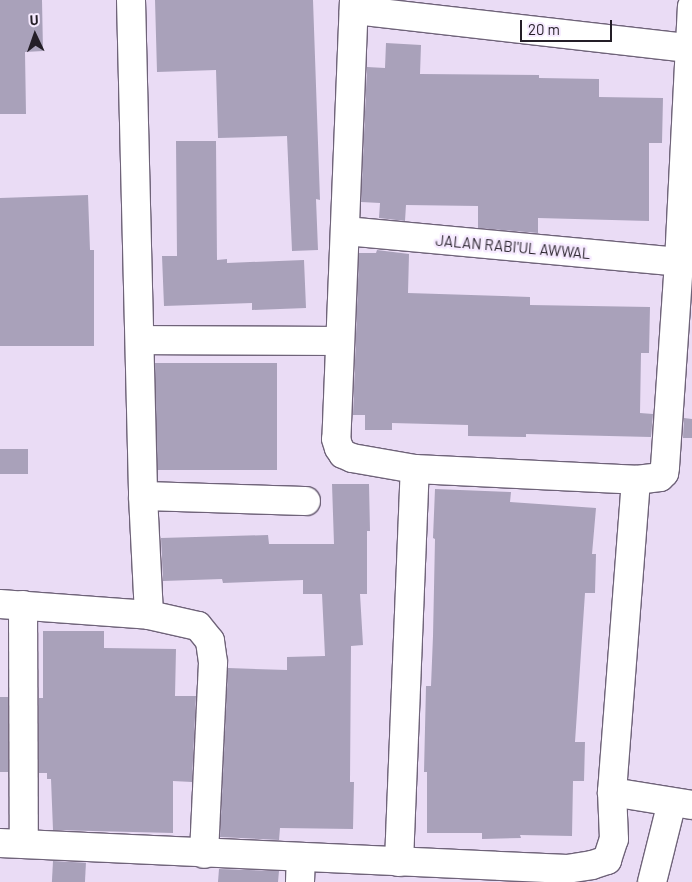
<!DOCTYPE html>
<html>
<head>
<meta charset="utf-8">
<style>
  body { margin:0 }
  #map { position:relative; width:692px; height:882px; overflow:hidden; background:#eadcf5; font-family:Barlow,sans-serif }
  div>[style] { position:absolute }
  .building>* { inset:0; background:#a9a1ba; transform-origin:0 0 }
  .roads { filter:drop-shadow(1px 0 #6f6379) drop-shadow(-1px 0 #6f6379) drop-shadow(0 1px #6f6379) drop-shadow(0 -1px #6f6379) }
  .minor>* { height:28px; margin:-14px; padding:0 14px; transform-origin:14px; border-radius:14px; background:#fff }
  span { translate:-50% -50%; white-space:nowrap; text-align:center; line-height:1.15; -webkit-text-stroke:5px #f6eaff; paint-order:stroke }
  .street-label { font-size:15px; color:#241e27 }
  .north { position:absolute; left:10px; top:10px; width:50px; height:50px; -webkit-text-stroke:4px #f6eaff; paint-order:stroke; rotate:357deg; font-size:14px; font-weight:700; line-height:20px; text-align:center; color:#241e27 }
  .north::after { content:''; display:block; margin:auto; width:18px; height:22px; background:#241e27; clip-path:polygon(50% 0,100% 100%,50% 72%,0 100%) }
  .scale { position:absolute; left:520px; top:20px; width:92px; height:22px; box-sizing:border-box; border:2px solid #241e27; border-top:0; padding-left:6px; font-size:15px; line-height:18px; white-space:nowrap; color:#241e27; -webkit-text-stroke:4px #f6eaff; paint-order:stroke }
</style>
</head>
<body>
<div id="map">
  <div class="building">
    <div style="clip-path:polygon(0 0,42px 0,43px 51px,25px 52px,26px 114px,0 114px)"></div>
    <div style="clip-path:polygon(155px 0,313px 0,320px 200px,316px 199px,318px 250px,292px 251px,287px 136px,218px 138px,216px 70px,157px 72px)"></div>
    <div style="clip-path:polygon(386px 43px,421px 45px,420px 74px,539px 75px,539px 78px,599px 79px,599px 97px,663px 98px,662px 143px,649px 143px,649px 221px,538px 218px,538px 233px,478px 228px,478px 206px,406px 205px,405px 221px,379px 218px,380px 203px,361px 202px,367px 67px,385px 68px)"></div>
    <div style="clip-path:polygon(176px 141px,216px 141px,217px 260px,227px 259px,227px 263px,304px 260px,306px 308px,252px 310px,252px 303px,164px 306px,162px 256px,177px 256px)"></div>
    <div style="clip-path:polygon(88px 195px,90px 250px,94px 250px,94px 346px,0 346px,0 198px)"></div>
    <div style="clip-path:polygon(377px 250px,409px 254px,408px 293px,530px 297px,530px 305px,650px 307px,649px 353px,641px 353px,640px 413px,653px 414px,651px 437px,526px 434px,526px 437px,468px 436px,468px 425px,392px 423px,392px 430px,365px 430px,365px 415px,353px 415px,359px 253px,376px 253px)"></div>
    <div style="left:155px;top:363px;width:122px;height:107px"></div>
    <div style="clip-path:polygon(684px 418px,692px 419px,692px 438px,683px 438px)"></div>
    <div style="left:28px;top:449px;width:25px;height:28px;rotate:90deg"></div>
    <div style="clip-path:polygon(332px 484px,369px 484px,370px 531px,367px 531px,367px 594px,360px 594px,363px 645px,351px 646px,350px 782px,354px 782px,353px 829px,280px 828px,279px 840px,220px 837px,228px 668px,287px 670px,287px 657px,325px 656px,322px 594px,303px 594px,303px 580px,223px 583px,222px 579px,163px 581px,161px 538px,268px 535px,269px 544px,334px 544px)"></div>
    <div style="clip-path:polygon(435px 489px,511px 492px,510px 502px,596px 508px,592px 554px,596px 554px,595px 593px,585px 593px,575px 742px,585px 742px,584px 781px,573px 781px,572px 836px,520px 835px,521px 838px,482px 839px,482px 833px,427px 833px,427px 772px,424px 772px,426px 686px,431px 686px,433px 636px,435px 539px,433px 538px)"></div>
    <div style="clip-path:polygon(43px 631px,104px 631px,104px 648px,176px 649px,175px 696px,196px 696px,192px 782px,173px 781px,173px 833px,53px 830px,51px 779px,47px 779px,47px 773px,39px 773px,39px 698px,43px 698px)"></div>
    <div style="left:0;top:697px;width:8px;height:75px"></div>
    <div style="left:53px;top:861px;width:33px;height:21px;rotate:3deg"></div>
    <div style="clip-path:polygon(219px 869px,279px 871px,278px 882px,218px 882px)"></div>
  </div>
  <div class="roads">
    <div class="minor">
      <div style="left:131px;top:0;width:496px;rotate:88.6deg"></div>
      <div style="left:143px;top:496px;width:119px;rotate:87.1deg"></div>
      <div style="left:354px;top:0;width:439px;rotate:92.3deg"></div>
      <div style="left:336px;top:439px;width:9px;rotate:72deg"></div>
      <div style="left:339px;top:448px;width:7px;rotate:56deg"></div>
      <div style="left:343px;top:454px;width:10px;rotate:24deg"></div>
      <div style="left:352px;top:458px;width:64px;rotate:9.9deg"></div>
      <div style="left:415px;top:469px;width:221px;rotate:2.8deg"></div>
      <div style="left:636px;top:480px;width:24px;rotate:-7deg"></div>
      <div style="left:660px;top:477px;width:6px;rotate:-45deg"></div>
      <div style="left:664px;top:473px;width:6px;rotate:-81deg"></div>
      <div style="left:665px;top:467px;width:205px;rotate:-86.1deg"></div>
      <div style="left:679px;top:262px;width:256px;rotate:-87.1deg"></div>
      <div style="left:354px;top:10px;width:338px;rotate:6.5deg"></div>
      <div style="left:346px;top:231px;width:334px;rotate:5.3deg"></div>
      <div style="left:140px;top:340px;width:188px;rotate:0.3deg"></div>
      <div style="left:143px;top:496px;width:163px;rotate:1.8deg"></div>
      <div style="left:0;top:604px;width:149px;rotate:4.2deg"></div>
      <div style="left:149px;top:615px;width:50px;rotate:12.7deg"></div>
      <div style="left:198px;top:626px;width:19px;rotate:51deg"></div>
      <div style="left:210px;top:641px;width:22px;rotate:82deg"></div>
      <div style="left:213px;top:663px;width:191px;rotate:92.7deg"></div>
      <div style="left:23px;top:605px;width:239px;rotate:89.8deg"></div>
      <div style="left:612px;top:792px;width:81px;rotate:9.2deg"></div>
      <div style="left:0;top:843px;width:568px;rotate:2.63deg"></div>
      <div style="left:567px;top:869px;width:25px;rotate:-9deg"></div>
      <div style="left:592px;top:865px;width:16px;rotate:-18deg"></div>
      <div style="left:607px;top:860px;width:22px;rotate:-72deg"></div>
      <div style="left:614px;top:839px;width:47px;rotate:-92.4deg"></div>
      <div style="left:612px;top:792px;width:313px;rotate:-85.6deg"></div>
      <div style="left:399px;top:862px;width:393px;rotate:-87.7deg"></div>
      <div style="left:300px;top:882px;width:24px;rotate:-88deg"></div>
      <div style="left:652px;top:882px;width:82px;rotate:-76deg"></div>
    </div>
  </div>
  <div class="street-label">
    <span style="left:513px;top:247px;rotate:5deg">JALAN RABI'UL AWWAL</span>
  </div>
  <div class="north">U</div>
  <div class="scale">20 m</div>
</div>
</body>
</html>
